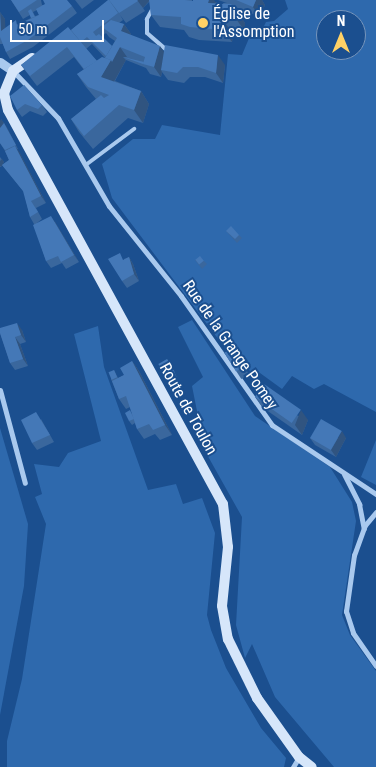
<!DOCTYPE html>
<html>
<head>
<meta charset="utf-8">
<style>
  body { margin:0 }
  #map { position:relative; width:376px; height:767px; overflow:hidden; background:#1b4f8f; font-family:"Roboto Condensed",sans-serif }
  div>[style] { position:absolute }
  .green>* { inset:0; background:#2e69ad }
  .service>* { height:4px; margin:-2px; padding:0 2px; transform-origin:2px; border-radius:2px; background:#a9c9ee }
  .minor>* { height:5px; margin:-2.5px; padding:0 2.5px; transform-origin:2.5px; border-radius:2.5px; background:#a9c9ee }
  .tertiary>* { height:9px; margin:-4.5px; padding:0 4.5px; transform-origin:4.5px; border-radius:4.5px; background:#a9c9ee }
  .secondary>* { height:10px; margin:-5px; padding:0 5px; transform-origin:5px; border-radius:5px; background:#d6e6fa }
  .wall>* { inset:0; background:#3a679d; transform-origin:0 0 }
  .shaded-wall>* { inset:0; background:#305480 }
  .building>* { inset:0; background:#4478b7; transform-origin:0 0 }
  .dots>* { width:14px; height:14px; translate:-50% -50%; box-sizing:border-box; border:2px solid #1b4f8f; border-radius:50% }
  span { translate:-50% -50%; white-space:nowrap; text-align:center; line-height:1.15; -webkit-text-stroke:4px #1b4f8f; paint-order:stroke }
  .poi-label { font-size:16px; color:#fff }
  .left { translate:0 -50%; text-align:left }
  .street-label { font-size:16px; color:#fff }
  .north { position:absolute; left:316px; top:10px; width:50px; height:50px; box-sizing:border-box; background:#1b4f8f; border:1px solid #7695bc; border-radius:50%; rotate:0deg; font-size:14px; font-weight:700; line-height:20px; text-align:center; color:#fff }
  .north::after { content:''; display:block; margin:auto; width:18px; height:22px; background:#ffd166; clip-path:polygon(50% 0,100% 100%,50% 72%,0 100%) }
  .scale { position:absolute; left:10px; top:20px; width:94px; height:22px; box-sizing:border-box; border:2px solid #fff; border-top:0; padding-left:6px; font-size:15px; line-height:18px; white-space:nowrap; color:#fff; -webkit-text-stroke:4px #1b4f8f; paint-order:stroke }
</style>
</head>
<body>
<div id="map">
  <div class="green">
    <div style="clip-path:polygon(evenodd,285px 0,376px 0,376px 412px,324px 384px,314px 389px,292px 376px,282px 389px,260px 373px,255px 380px,238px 350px,225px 348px,112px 198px,102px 164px,133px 139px,155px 139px,162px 125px,220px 135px,228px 54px,242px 55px,252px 31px,262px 30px,266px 22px,274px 21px,288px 9px,285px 0,326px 20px,356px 20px,356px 50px,326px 50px,326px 20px)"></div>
    <div style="clip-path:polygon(192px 320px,255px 416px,330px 467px,352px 502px,356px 521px,342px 615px,350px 635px,376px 671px,376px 767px,334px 767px,275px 697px,252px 644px,245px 658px,236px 625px,242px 517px,205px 451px,192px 386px,203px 377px,178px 327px)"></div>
    <div style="clip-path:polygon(98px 326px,104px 367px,148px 490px,176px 484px,183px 504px,202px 498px,215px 533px,207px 615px,211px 630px,226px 668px,261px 728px,286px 758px,284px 767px,7px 767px,7px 741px,22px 679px,46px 524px,35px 497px,42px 494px,34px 464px,59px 467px,68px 453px,101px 441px,74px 334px)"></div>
    <div style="clip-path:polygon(0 428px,28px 524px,24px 586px,0 715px)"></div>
    <div style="clip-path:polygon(376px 440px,376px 485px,361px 477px)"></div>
  </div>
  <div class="service">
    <div style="left:153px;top:8px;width:13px;rotate:119deg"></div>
    <div style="left:147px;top:19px;width:14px;rotate:90deg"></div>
    <div style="left:147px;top:33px;width:28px;rotate:41deg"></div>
    <div style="left:87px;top:164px;width:59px;rotate:-36.7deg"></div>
  </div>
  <div class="minor">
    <div style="left:14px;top:72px;width:64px;rotate:46.3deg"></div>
    <div style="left:58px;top:118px;width:102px;rotate:59.9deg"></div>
    <div style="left:109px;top:206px;width:115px;rotate:51.3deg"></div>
    <div style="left:181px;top:296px;width:158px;rotate:54.8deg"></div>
    <div style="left:272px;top:425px;width:125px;rotate:33.6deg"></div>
    <div style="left:0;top:390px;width:96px;rotate:75deg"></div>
    <div style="left:344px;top:474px;width:34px;rotate:63deg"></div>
    <div style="left:359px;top:504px;width:25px;rotate:79deg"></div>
    <div style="left:376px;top:512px;width:17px;rotate:130deg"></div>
    <div style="left:365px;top:525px;width:32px;rotate:110deg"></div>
    <div style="left:354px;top:555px;width:57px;rotate:98.1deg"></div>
    <div style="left:346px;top:611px;width:23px;rotate:72deg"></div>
    <div style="left:353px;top:633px;width:40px;rotate:55.1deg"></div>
    <div style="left:293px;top:767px;width:12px;rotate:-59deg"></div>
  </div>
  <div class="tertiary">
    <div style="left:0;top:62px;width:16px;rotate:35deg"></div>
  </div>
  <div class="secondary">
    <div style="left:32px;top:58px;width:23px;rotate:146deg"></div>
    <div style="left:13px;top:71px;width:24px;rotate:112deg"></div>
    <div style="left:4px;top:93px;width:17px;rotate:77deg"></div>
    <div style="left:8px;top:110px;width:449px;rotate:61.4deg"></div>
    <div style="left:223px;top:504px;width:43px;rotate:83.4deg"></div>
    <div style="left:228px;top:547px;width:59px;rotate:95.8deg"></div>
    <div style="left:222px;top:606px;width:34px;rotate:80deg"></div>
    <div style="left:228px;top:639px;width:66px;rotate:63.8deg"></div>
    <div style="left:257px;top:698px;width:72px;rotate:54.6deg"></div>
    <div style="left:299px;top:757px;width:16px;rotate:38deg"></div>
  </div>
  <div class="wall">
    <div style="clip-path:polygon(evenodd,11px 0,41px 0,42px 5px,72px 6px,77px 13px,33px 47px,10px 59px,6px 52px,3px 44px,0 44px,0 12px,5px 19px,5px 28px,18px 24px,31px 18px,30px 15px,23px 19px,11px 0,37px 10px,39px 15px,35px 16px,33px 12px,37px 10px)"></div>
    <div style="clip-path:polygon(75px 0,94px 0,82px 9px)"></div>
    <div style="clip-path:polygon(evenodd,109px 0,192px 0,192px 1px,227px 3px,218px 0,262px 0,265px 5px,260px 17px,233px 6px,245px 23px,245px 31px,233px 34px,232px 42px,199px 40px,189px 37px,184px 30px,160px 27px,151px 15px,150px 1px,143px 8px,145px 11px,126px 23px,120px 15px,123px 20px,119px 23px,124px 24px,131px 34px,130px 35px,164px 52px,225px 65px,223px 83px,205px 77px,190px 77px,184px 83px,168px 80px,162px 72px,161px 77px,150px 74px,146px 68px,126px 60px,115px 81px,141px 91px,149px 104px,143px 123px,128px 118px,93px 149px,79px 132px,71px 119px,96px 99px,86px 87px,77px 74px,84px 70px,74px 57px,37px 86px,21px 65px,71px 30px,109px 0,106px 33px,109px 37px,115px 41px,112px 46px,102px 36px,106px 33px,109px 0,92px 44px,105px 58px,97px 61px,86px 49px,92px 44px)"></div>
    <div style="clip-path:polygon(24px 85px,42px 105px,47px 112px,43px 116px,30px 111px,22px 117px,17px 110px)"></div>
    <div style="clip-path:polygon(1px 119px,6px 126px,18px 149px,17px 149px,46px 203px,36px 208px,42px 219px,37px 223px,55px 222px,79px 262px,66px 269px,62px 263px,51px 268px,46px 261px,34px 224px,30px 217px,24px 192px,2px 165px,1px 167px,0 167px,0 157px,4px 162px,2px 165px,9px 160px,5px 151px,0 143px)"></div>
    <div style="clip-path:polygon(226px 231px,239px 235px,242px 238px,237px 243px)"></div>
    <div style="clip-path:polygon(129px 257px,133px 264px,139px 281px,127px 288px,122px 281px,124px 259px)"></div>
    <div style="clip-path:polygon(195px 260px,204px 261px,207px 264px,202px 269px)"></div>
    <div style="clip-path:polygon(22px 330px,26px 342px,20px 344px,28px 366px,15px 370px,10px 363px,0 333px)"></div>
    <div style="left:232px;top:348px;width:31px;height:9px;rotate:57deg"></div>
    <div style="clip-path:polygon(167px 359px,177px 377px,168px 382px,166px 378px)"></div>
    <div style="clip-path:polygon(132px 361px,139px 371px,172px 435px,160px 440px,155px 434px,144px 439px,137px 429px,135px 423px,132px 425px,129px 421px,132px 412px,130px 407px,126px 409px,119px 399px,111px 379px,114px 370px,118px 378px,124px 375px)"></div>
    <div style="clip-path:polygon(255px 397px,308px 420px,302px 435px,262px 407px)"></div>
    <div style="clip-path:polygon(41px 419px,54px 442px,37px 450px,32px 443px)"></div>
    <div style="clip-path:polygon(310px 438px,346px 438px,336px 457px,315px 445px)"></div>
  </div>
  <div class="shaded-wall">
    <div style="clip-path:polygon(137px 0,150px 0,143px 8px)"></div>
    <div style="clip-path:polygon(209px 0,214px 0,218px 6px,208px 3px)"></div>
    <div style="clip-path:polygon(256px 0,262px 0,265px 5px,260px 17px,253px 7px)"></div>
    <div style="clip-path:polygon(236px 10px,245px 23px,245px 31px,236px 19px)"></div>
    <div style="clip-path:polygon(0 12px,5px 19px,6px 38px,1px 31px)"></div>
    <div style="clip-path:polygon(224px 21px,233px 34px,232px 42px,223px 30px)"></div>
    <div style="clip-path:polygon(124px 24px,131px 34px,128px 41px,121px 31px)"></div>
    <div style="clip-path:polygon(160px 46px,167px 56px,161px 70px,162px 72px,161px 77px,154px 67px)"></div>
    <div style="clip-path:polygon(120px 47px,127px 57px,123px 57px,126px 60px,110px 89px,101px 77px,111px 60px)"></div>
    <div style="clip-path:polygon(218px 55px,225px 65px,223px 83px,216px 73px)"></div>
    <div style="clip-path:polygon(141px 91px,149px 104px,143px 123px,134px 110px)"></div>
    <div style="clip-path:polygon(1px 119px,6px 126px,18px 149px,16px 145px,0 136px,0 121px)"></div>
    <div style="clip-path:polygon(15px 146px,20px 153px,46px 203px,41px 196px)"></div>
    <div style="clip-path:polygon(2px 159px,4px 162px,1px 167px,0 166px,0 161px)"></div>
    <div style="clip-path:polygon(51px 216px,55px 222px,79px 262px,74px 255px)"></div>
    <div style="clip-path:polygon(129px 257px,133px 264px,139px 281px,134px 274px)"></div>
    <div style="clip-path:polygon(17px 323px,22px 330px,26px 342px,21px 335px)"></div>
    <div style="clip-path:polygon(15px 337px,20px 344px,28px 366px,23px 359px)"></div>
    <div style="clip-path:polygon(132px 361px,139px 371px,172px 435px,165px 425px)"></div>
    <div style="clip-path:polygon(301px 410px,308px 420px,302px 435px,295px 425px)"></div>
    <div style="clip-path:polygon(342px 431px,346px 438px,336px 457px,331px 450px)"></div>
  </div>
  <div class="building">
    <div style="clip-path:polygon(11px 0,37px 0,19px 12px)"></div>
    <div style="clip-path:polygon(43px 0,67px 0,72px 6px,28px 40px,6px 52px,0 37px,0 12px,1px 31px,16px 20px,17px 25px,39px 15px,36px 9px,45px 4px)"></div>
    <div style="clip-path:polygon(108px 0,109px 0,118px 13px,93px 32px,96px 36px,99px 34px,112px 46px,106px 56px,87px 37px,81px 42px,71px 30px)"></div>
    <div style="clip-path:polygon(109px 0,137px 0,138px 1px,119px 13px)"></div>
    <div style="clip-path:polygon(149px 0,185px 0,193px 1px,193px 0,209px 0,208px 3px,231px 4px,236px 10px,236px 19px,224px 21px,223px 30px,190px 27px,181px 24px,181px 17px,151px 15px)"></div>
    <div style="clip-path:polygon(236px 0,256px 0,253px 7px)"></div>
    <div style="clip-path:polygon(31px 9px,35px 17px,31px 18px,28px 11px)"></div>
    <div style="clip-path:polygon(111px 20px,124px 24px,121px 31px,160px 46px,154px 67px,143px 64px,145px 57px,120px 47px,112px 62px,111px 60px,105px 58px,117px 38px,102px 27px)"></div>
    <div style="clip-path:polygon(68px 27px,97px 61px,84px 69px,67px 47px,30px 76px,21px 65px)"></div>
    <div style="clip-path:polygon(165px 45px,218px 55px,216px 73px,198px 67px,183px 67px,177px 73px,161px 70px)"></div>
    <div style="clip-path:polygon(102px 57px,111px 60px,101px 77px,141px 91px,134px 110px,119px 105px,84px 136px,71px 119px,101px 95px,104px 98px,109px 95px,88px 87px,77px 74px)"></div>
    <div style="clip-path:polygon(123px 57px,144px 62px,143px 64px)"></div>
    <div style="clip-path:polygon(24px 85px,42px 105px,38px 109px,25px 104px,17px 110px,10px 96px)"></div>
    <div style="clip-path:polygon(4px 123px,16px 145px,5px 150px,0 143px,0 128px)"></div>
    <div style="clip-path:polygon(15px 146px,41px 196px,31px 201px,38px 212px,30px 217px,23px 191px,2px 165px,9px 160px,5px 151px)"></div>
    <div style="clip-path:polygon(51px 216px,74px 255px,61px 262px,58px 256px,46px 261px,33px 225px)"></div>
    <div style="clip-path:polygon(231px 226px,239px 235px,235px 239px,226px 231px)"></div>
    <div style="clip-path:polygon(120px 253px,123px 260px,129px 257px,134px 274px,122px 281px,108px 259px)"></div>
    <div style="left:200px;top:256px;width:6px;height:6px;rotate:51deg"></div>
    <div style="clip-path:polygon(17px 323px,21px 335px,15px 337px,23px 359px,10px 363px,0 333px,0 328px)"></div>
    <div style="left:232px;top:348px;width:22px;height:9px;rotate:58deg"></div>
    <div style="left:167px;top:359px;width:16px;height:10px;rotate:60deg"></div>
    <div style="clip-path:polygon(132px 361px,165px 425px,153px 430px,149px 424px,137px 429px,126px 396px,119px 399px,112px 381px,124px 375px,120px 368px)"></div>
    <div style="left:114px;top:370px;width:8px;height:6px;rotate:67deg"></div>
    <div style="left:264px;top:384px;width:45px;height:16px;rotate:35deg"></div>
    <div style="clip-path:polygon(130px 410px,134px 419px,129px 421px,125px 413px)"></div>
    <div style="clip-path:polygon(36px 412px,50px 435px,32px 443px,21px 420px)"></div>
    <div style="left:321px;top:419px;width:24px;height:22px;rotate:30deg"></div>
  </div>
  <div class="dots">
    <div style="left:203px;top:23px;background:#ffd166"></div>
  </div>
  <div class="poi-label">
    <span class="left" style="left:213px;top:23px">Église de<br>l'Assomption</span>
  </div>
  <div class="street-label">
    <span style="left:230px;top:345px;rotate:55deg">Rue de la Grange Pomey</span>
    <span style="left:188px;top:409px;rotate:61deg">Route de Toulon</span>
  </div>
  <div class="north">N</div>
  <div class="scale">50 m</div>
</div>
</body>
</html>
